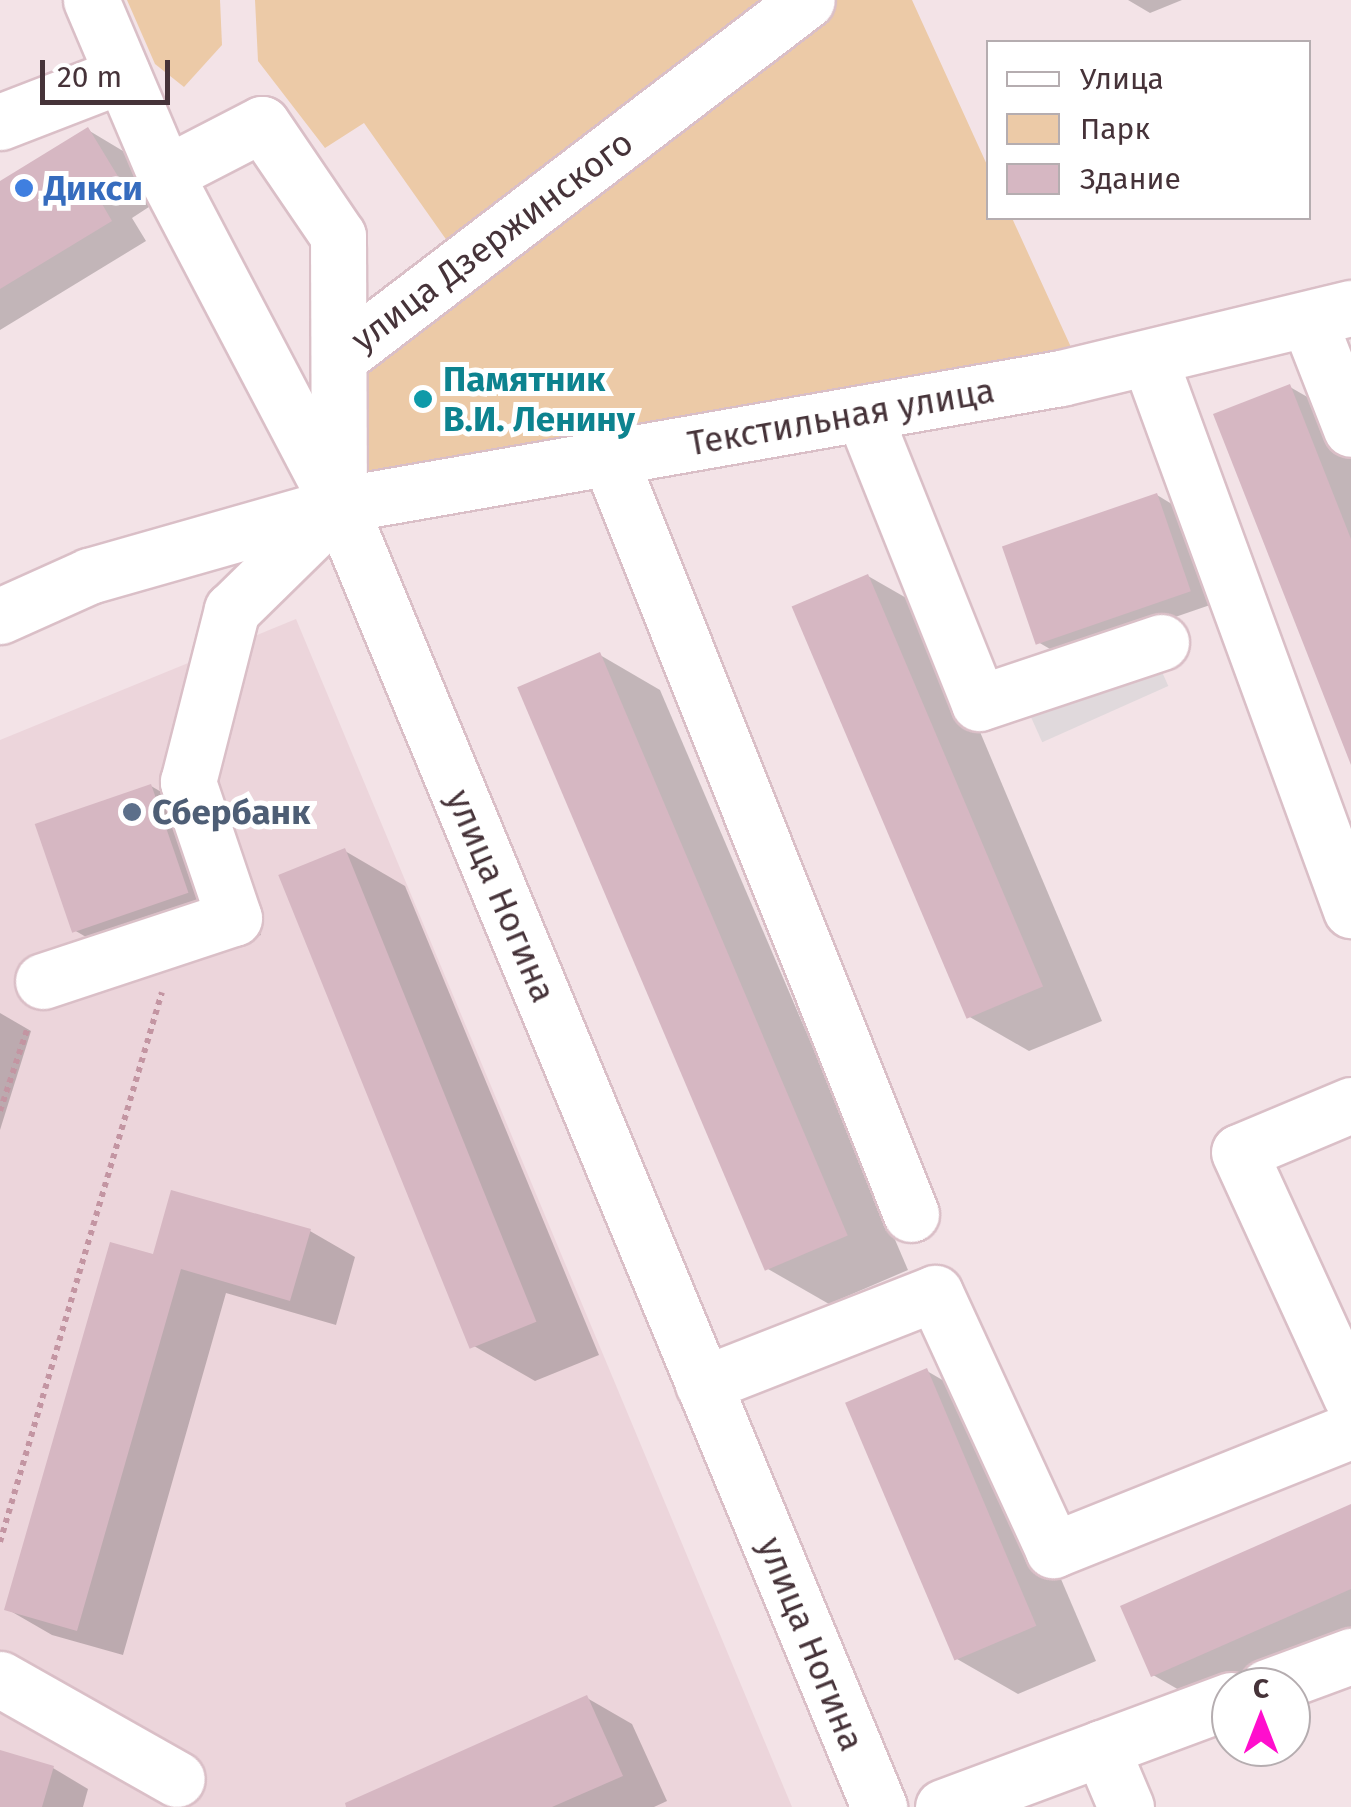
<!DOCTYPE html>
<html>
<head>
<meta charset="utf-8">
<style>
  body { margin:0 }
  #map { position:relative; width:1351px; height:1807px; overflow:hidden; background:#f3e3e7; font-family:"Fira Sans",sans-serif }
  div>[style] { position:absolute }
  .residential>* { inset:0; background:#ecd5db }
  .green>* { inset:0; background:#eccaa7 }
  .parking>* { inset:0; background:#e0d9dc; transform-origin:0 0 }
  .shadow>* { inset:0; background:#0003 }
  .building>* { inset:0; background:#d6b7c2; transform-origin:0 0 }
  .path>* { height:6px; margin-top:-3px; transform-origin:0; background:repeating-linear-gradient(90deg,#c395a2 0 5px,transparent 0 10px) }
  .roads { filter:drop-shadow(2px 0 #dabfc7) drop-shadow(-2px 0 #dabfc7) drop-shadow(0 2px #dabfc7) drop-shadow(0 -2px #dabfc7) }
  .minor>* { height:55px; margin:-27.5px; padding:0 27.5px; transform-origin:27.5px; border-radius:27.5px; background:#fff }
  .dots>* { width:28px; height:28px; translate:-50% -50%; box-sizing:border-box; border:5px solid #fff; border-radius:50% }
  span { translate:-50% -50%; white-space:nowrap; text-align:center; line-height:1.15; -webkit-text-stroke:10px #fff; paint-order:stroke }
  .shop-label { font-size:35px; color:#366cbe; font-weight:700 }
  .left { translate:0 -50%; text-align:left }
  .street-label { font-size:35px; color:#463339 }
  .culture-label { font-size:35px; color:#0d838f; font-weight:700 }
  .service-label { font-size:35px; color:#4e5e75; font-weight:700 }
  .legend { position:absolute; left:986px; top:40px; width:325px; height:180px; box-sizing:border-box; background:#fff; border:2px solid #b5adb0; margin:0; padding:12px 18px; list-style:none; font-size:30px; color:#463339 }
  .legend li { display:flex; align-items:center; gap:20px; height:50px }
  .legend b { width:50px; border:2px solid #b5adb0 }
  .north { position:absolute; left:1211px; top:1667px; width:100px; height:100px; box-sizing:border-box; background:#fff; border:2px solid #b5adb0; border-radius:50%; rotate:0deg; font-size:28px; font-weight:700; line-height:40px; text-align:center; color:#463339 }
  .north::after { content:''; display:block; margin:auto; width:35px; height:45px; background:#ff0ecd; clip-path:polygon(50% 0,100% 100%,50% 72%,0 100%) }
  .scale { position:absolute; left:40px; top:60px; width:130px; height:45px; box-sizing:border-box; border:5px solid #463339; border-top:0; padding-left:12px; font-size:30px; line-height:35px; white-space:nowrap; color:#463339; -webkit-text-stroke:8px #fff; paint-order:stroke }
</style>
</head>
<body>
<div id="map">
  <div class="residential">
    <div style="clip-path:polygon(296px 619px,792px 1807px,0 1807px,0 740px)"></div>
  </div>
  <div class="green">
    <div style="clip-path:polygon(127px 0,220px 0,222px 45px,184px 87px,155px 64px)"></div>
    <div style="clip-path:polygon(255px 0,772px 0,450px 245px,364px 123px,325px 148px,258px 61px)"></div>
    <div style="clip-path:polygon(835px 0,912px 0,988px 167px,988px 218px,1012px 218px,1081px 369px,322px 499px,350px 366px)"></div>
  </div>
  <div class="parking">
    <div style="left:1150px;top:645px;width:45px;height:138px;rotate:66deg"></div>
  </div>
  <div class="shadow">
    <div style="clip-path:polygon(1128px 0,1182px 0,1150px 13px)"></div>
    <div style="clip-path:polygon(88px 130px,123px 151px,155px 203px,132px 218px,146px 241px,0 330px,0 184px)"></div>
    <div style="clip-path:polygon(1290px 387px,1351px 422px,1351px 758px)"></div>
    <div style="clip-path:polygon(1157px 495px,1180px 509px,1213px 604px,1062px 656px,1038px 642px)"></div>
    <div style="clip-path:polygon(868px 576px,929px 611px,1102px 1021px,1029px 1051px,968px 1016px)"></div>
    <div style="clip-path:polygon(600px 655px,660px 690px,908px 1270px,829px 1304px,768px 1269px)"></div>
    <div style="clip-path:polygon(151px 786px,225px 829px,261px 935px,148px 973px,74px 930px)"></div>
    <div style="clip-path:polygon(345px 851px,405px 886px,599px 1355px,535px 1381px,474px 1346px)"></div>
    <div style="clip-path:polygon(0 1013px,31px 1031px,0 1130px)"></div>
    <div style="clip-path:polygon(310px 1231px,355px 1257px,336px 1325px,226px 1293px,123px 1655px,52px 1635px,7px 1609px,154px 1257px)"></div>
    <div style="clip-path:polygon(927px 1371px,987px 1406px,1096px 1661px,1018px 1694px,957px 1659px)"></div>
    <div style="clip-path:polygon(1351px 1506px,1351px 1650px,1214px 1710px,1153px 1675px)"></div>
    <div style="clip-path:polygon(587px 1698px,632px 1724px,667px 1801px,654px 1807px,349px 1807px)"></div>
    <div style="clip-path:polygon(0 1753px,53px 1768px,88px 1789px,83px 1807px,0 1807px)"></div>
  </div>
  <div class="building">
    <div style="clip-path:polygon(88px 127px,122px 183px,98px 197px,112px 221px,0 289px,0 181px)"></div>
    <div style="clip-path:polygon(1290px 384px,1351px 539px,1351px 765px,1213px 414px)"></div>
    <div style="left:1157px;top:493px;width:104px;height:164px;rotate:71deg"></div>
    <div style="left:868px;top:574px;width:448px;height:83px;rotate:67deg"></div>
    <div style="left:600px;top:652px;width:634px;height:90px;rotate:67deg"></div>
    <div style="left:151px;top:784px;width:115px;height:123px;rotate:71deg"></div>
    <div style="left:345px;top:848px;width:511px;height:72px;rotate:68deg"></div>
    <div style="clip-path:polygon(171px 1190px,311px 1229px,290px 1301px,181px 1269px,77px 1631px,4px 1610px,110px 1242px,153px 1254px)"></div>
    <div style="left:927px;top:1368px;width:280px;height:89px;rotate:67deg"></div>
    <div style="clip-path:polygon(1351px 1504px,1351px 1589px,1151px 1677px,1120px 1606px)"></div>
    <div style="clip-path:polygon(587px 1695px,623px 1776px,552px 1807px,346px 1807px,345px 1803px)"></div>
    <div style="clip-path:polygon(0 1750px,54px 1766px,42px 1807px,0 1807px)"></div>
  </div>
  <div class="path">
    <div style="left:0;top:1111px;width:89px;rotate:-71.6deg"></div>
    <div style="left:0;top:1542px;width:573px;rotate:-73.59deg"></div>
  </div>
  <div class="roads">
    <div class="minor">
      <div style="left:91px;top:0;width:189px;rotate:67deg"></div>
      <div style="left:165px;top:174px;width:374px;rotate:62.3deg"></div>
      <div style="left:339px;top:505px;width:1410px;rotate:67.47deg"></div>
      <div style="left:0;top:122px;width:131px;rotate:-21.1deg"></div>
      <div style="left:165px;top:174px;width:109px;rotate:-27.3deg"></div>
      <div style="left:262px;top:124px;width:135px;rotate:55.8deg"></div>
      <div style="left:338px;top:236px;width:266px;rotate:89.8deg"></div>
      <div style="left:1308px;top:319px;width:118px;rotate:68.6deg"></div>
      <div style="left:341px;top:356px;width:586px;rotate:-37.38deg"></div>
      <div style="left:1149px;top:358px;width:588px;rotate:69.9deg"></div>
      <div style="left:863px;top:413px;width:312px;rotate:68.2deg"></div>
      <div style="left:979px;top:703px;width:192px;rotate:-18.5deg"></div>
      <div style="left:609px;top:457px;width:815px;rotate:68.25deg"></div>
      <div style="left:0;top:616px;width:98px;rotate:-24.2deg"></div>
      <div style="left:89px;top:576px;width:260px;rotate:-15.9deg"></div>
      <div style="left:339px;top:505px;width:733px;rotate:-9.98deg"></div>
      <div style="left:1061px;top:378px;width:298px;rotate:-13.6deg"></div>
      <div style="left:43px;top:981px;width:201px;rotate:-18.3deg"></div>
      <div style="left:234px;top:918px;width:144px;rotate:-108.7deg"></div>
      <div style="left:188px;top:782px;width:178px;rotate:-75.7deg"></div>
      <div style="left:232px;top:610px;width:143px;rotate:-44.4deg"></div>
      <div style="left:1351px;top:1105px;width:121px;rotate:157.2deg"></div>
      <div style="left:1239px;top:1152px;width:269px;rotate:65.4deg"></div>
      <div style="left:703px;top:1384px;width:249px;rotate:-21.4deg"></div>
      <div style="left:935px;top:1293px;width:283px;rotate:65.3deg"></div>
      <div style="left:1053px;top:1550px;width:321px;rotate:-21.8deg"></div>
      <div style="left:0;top:1679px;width:203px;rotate:29.5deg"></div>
      <div style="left:1267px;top:1687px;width:90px;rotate:-20.3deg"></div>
      <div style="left:1101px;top:1748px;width:64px;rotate:67deg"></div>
      <div style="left:943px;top:1807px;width:307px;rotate:-20.4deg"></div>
    </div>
  </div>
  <div class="dots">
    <div style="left:24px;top:188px;background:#3f7fe0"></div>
    <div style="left:423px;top:399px;background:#0f9aa8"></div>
    <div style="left:132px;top:812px;background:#5c6f8a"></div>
  </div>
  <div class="shop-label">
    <span class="left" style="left:44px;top:188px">Дикси</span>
  </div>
  <div class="street-label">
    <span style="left:492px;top:241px;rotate:-37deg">улица Дзержинского</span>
    <span style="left:841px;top:417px;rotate:-10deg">Текстильная улица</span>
    <span style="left:501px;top:896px;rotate:67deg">улица Ногина</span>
    <span style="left:811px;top:1644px;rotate:68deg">улица Ногина</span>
  </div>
  <div class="culture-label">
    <span class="left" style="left:443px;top:399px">Памятник<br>В.И. Ленину</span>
  </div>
  <div class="service-label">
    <span class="left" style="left:152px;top:812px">Сбербанк</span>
  </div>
  <ul class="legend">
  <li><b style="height:12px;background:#fff"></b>Улица</li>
  <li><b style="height:28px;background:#eccaa7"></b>Парк</li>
  <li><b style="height:28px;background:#d6b7c2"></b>Здание</li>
  </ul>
  <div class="north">С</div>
  <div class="scale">20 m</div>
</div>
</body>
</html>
